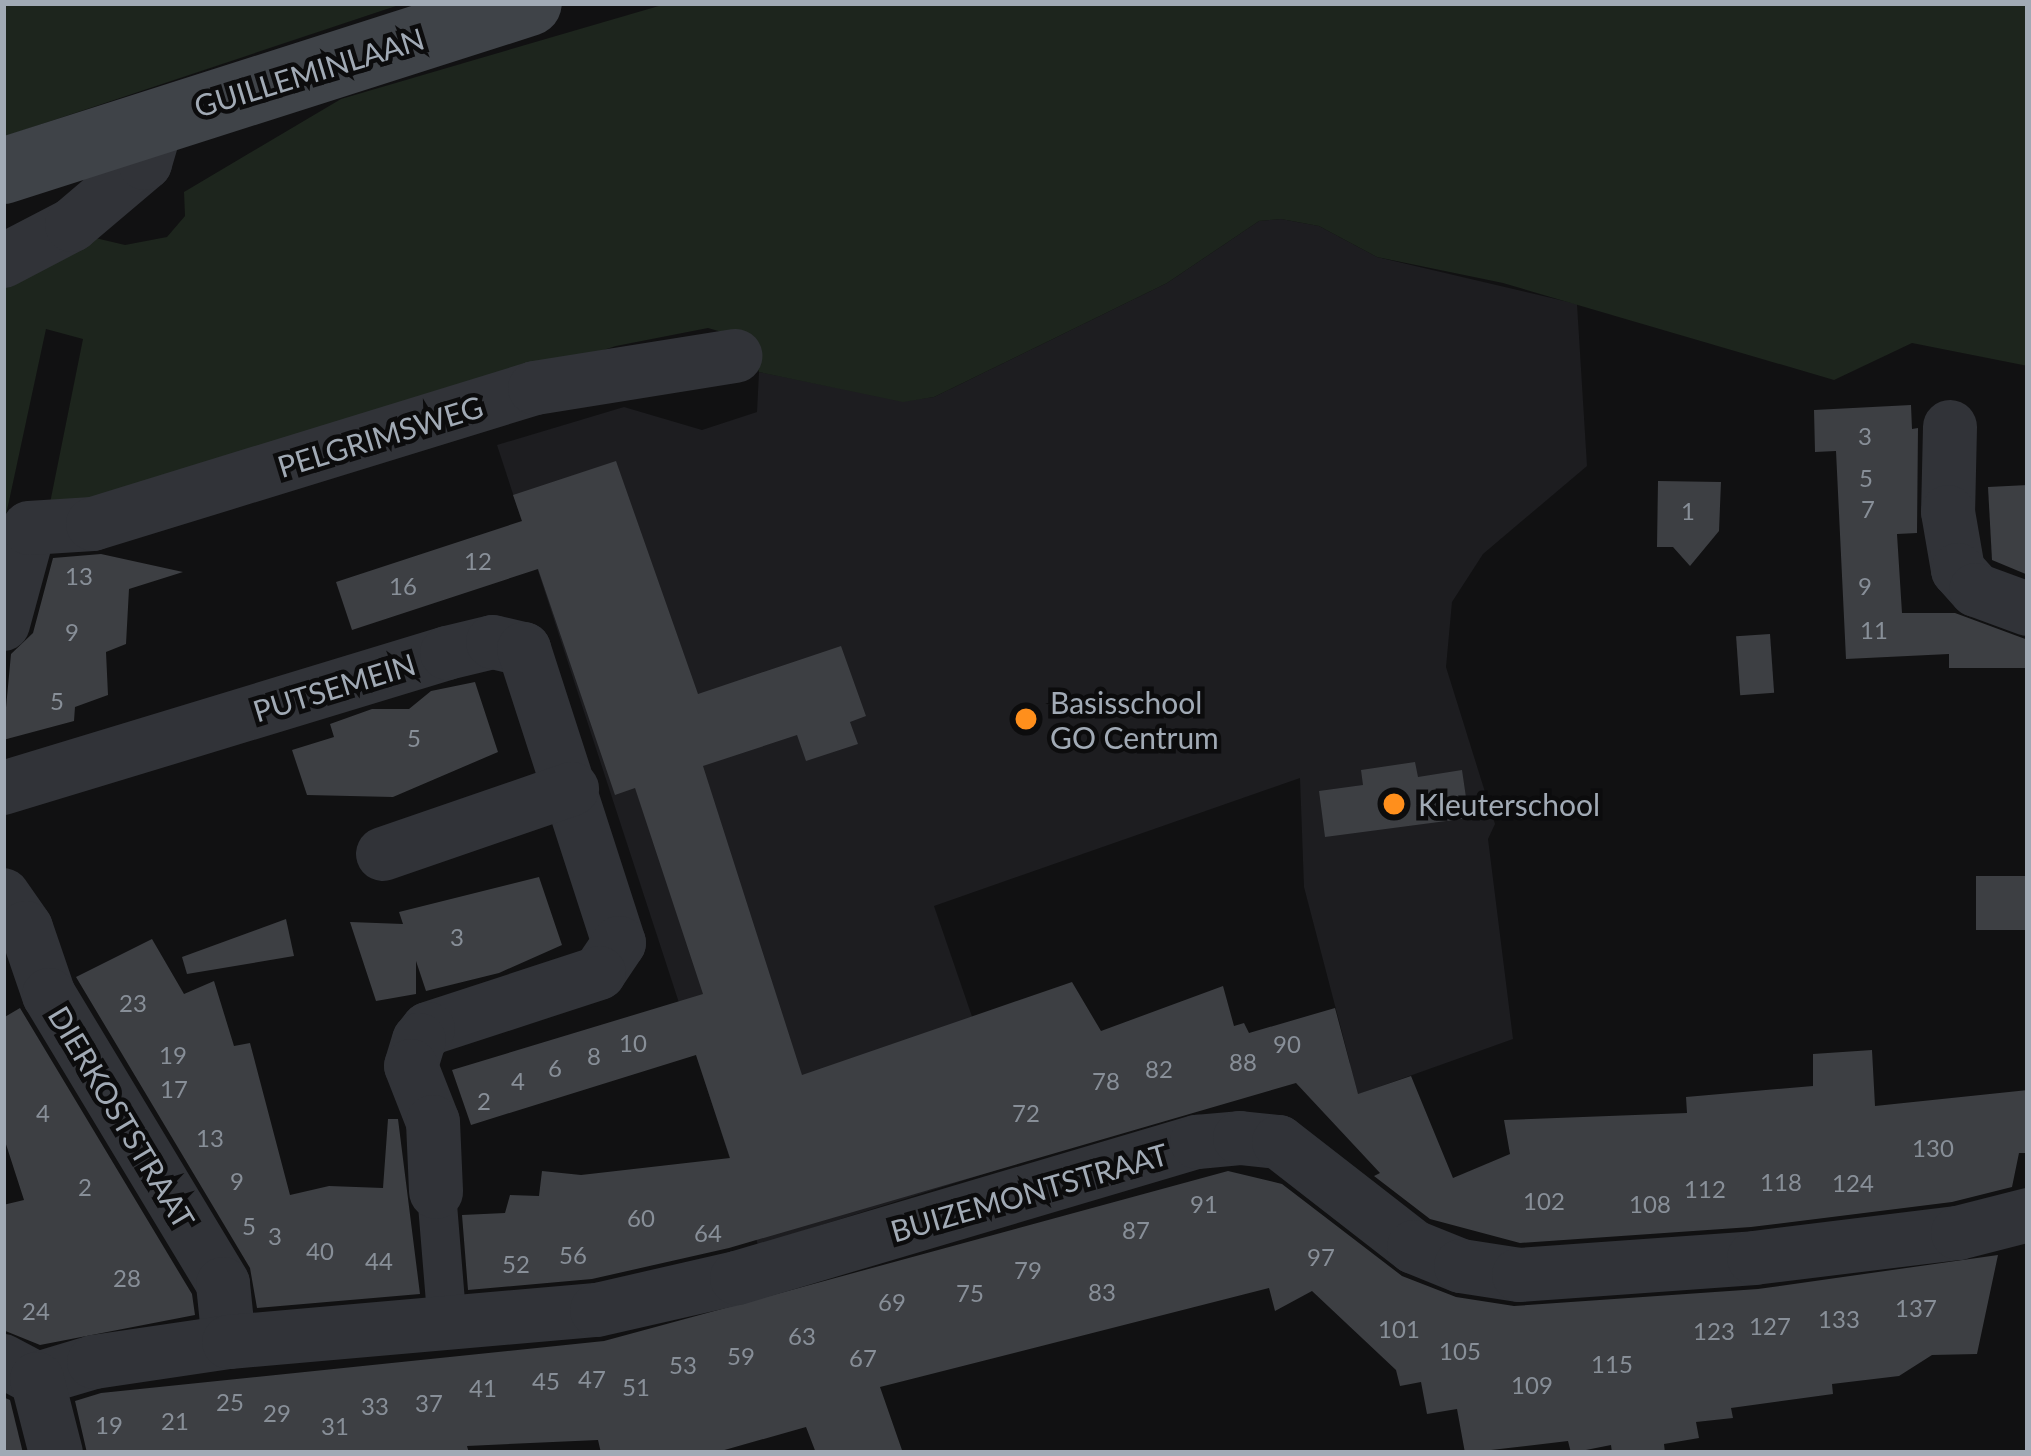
<!DOCTYPE html>
<html>
<head>
<meta charset="utf-8">
<style>
  body { margin:0 }
  #map { position:relative; width:2031px; height:1456px; overflow:hidden; background:#111112; font-family:Lato,sans-serif }
  div>[style] { position:absolute }
  .built>* { inset:0; background:#1d1d20 }
  .green>* { inset:0; background:#1d251d }
  .building>* { inset:0; background:#3d3f43; transform-origin:0 0 }
  .pedestrian>* { height:39px; margin:-19.5px; padding:0 19.5px; transform-origin:19.5px; border-radius:19.5px; background:#313338 }
  .minor>* { height:54px; margin:-27px; padding:0 27px; transform-origin:27px; border-radius:27px; background:#313338 }
  .secondary>* { height:66px; margin:-33px; padding:0 33px; transform-origin:33px; border-radius:33px; background:#3f4348 }
  .dots>* { width:33px; height:33px; translate:-50% -50%; box-sizing:border-box; border:6px solid #0c0c0d; border-radius:50% }
  span { translate:-50% -50%; white-space:nowrap; text-align:center; line-height:1.15; -webkit-text-stroke:9px #0c0c0d; paint-order:stroke }
  .number-label { font-size:24px; color:#888f98 }
  .number-label span { -webkit-text-stroke-width:0 }
  .street-label { font-size:30px; color:#a1aab5 }
  .poi-label { font-size:30px; color:#a1aab5 }
  .left { translate:0 -50%; text-align:left }
  .frame { position:absolute; inset:0; border:6px solid #a1aab5; pointer-events:none }
</style>
</head>
<body>
<div id="map">
  <div class="built">
    <div style="clip-path:polygon(1281px 219px,1319px 226px,1377px 257px,1577px 304px,1587px 466px,1483px 554px,1452px 602px,1446px 667px,1495px 824px,1488px 839px,1513px 1039px,1320px 1108px,1350px 1063px,1304px 887px,1300px 778px,934px 906px,1022px 1162px,758px 1245px,497px 445px,624px 407px,702px 430px,757px 412px,759px 372px,903px 401px,934px 397px,1167px 283px,1259px 221px)"></div>
  </div>
  <div class="green">
    <div style="clip-path:polygon(3px 3px,405px 3px,3px 137px)"></div>
    <div style="clip-path:polygon(669px 3px,2028px 3px,2028px 366px,1912px 343px,1834px 380px,1503px 283px,1377px 257px,1319px 226px,1281px 219px,1259px 221px,1167px 283px,934px 397px,903px 402px,759px 372px,749px 340px,708px 328px,616px 346px,127px 501px,50px 503px,83px 339px,46px 329px,3px 529px,3px 276px,91px 237px,125px 245px,167px 237px,185px 216px,184px 192px,341px 99px)"></div>
  </div>
  <div class="building">
    <div style="clip-path:polygon(1911px 405px,1912px 429px,1918px 428px,1917px 533px,1897px 534px,1902px 613px,1955px 613px,2028px 640px,2028px 668px,1949px 668px,1949px 654px,1846px 659px,1836px 451px,1815px 452px,1814px 410px)"></div>
    <div style="clip-path:polygon(616px 461px,698px 694px,841px 646px,866px 716px,850px 722px,858px 744px,806px 761px,797px 735px,703px 766px,802px 1075px,1072px 982px,1101px 1031px,1223px 986px,1234px 1026px,1244px 1023px,1249px 1033px,1335px 1008px,1358px 1094px,1411px 1076px,1453px 1178px,1510px 1154px,1504px 1120px,1687px 1113px,1686px 1097px,1813px 1086px,1813px 1054px,1872px 1050px,1875px 1106px,2028px 1090px,2028px 1153px,2019px 1153px,2012px 1187px,1952px 1202px,1751px 1227px,1520px 1243px,1430px 1219px,1374px 1176px,1380px 1173px,1296px 1083px,729px 1248px,592px 1279px,468px 1290px,462px 1215px,505px 1213px,510px 1195px,539px 1196px,542px 1171px,581px 1175px,730px 1158px,696px 1055px,471px 1125px,452px 1070px,703px 994px,635px 788px,615px 795px,538px 569px,352px 630px,336px 582px,522px 521px,513px 495px)"></div>
    <div style="clip-path:polygon(1658px 481px,1721px 482px,1719px 531px,1690px 566px,1673px 547px,1657px 547px)"></div>
    <div style="clip-path:polygon(2028px 485px,2028px 575px,1992px 560px,1988px 487px)"></div>
    <div style="clip-path:polygon(101px 554px,183px 572px,129px 589px,126px 644px,106px 652px,108px 695px,75px 707px,74px 721px,3px 740px,11px 654px,33px 633px,53px 558px)"></div>
    <div style="left:1770px;top:634px;width:59px;height:34px;rotate:86deg"></div>
    <div style="clip-path:polygon(475px 682px,498px 752px,393px 797px,307px 795px,292px 750px,334px 737px,330px 724px,372px 709px,409px 709px,431px 691px)"></div>
    <div style="clip-path:polygon(1415px 762px,1418px 777px,1462px 770px,1469px 818px,1325px 837px,1319px 791px,1363px 785px,1361px 770px)"></div>
    <div style="left:2028px;top:876px;width:54px;height:52px;rotate:90deg"></div>
    <div style="clip-path:polygon(539px 877px,562px 945px,499px 973px,426px 991px,416px 961px,416px 994px,376px 1001px,350px 922px,403px 924px,399px 912px)"></div>
    <div style="clip-path:polygon(286px 919px,294px 956px,187px 974px,182px 957px)"></div>
    <div style="clip-path:polygon(152px 939px,184px 994px,214px 981px,234px 1046px,250px 1043px,290px 1195px,329px 1186px,383px 1188px,388px 1119px,398px 1119px,420px 1294px,257px 1308px,250px 1268px,76px 977px)"></div>
    <div style="clip-path:polygon(20px 1008px,192px 1294px,195px 1315px,40px 1345px,3px 1330px,3px 1205px,24px 1200px,3px 1135px,3px 1018px)"></div>
    <div style="clip-path:polygon(1228px 1171px,1282px 1184px,1402px 1276px,1456px 1297px,1514px 1306px,1758px 1289px,1998px 1255px,1977px 1354px,1932px 1355px,1899px 1376px,1832px 1384px,1833px 1394px,1731px 1408px,1733px 1418px,1696px 1422px,1699px 1438px,1664px 1444px,1665px 1453px,1612px 1453px,1611px 1445px,1571px 1453px,1568px 1441px,1465px 1453px,1457px 1409px,1427px 1414px,1421px 1382px,1400px 1386px,1396px 1370px,1312px 1291px,1275px 1311px,1269px 1288px,880px 1387px,903px 1453px,816px 1453px,806px 1427px,714px 1453px,601px 1453px,598px 1440px,467px 1446px,469px 1453px,87px 1453px,75px 1401px,101px 1393px,604px 1341px)"></div>
    <div style="clip-path:polygon(3px 1397px,10px 1400px,23px 1453px,3px 1453px)"></div>
  </div>
  <div class="pedestrian">
    <div style="left:436px;top:1192px;width:133px;rotate:85.3deg"></div>
  </div>
  <div class="minor">
    <div style="left:3px;top:261px;width:78px;rotate:-27.6deg"></div>
    <div style="left:72px;top:225px;width:96px;rotate:-40.3deg"></div>
    <div style="left:145px;top:163px;width:46px;rotate:-73.5deg"></div>
    <div style="left:1950px;top:427px;width:85px;rotate:91.3deg"></div>
    <div style="left:1948px;top:512px;width:59px;rotate:80.2deg"></div>
    <div style="left:1958px;top:570px;width:27px;rotate:48deg"></div>
    <div style="left:1976px;top:590px;width:55px;rotate:20.1deg"></div>
    <div style="left:3px;top:624px;width:99px;rotate:-74.8deg"></div>
    <div style="left:29px;top:528px;width:64px;rotate:-3.6deg"></div>
    <div style="left:93px;top:524px;width:462px;rotate:-17.1deg"></div>
    <div style="left:535px;top:388px;width:203px;rotate:-9.1deg"></div>
    <div style="left:3px;top:788px;width:464px;rotate:-16.9deg"></div>
    <div style="left:447px;top:653px;width:47px;rotate:-13.4deg"></div>
    <div style="left:493px;top:642px;width:32px;rotate:13deg"></div>
    <div style="left:524px;top:649px;width:309px;rotate:72.1deg"></div>
    <div style="left:619px;top:943px;width:36px;rotate:124deg"></div>
    <div style="left:599px;top:973px;width:180px;rotate:161.9deg"></div>
    <div style="left:428px;top:1029px;width:14px;rotate:129deg"></div>
    <div style="left:419px;top:1040px;width:27px;rotate:107deg"></div>
    <div style="left:411px;top:1066px;width:60px;rotate:68.6deg"></div>
    <div style="left:433px;top:1122px;width:70px;rotate:87.5deg"></div>
    <div style="left:383px;top:854px;width:200px;rotate:-19deg"></div>
    <div style="left:3px;top:895px;width:40px;rotate:55.1deg"></div>
    <div style="left:26px;top:928px;width:71px;rotate:71.1deg"></div>
    <div style="left:49px;top:995px;width:337px;rotate:58.9deg"></div>
    <div style="left:223px;top:1284px;width:58px;rotate:84.1deg"></div>
    <div style="left:3px;top:1361px;width:38px;rotate:28deg"></div>
    <div style="left:37px;top:1379px;width:59px;rotate:-16.6deg"></div>
    <div style="left:94px;top:1362px;width:136px;rotate:-8.4deg"></div>
    <div style="left:229px;top:1342px;width:369px;rotate:-5deg"></div>
    <div style="left:597px;top:1310px;width:144px;rotate:-12.9deg"></div>
    <div style="left:737px;top:1278px;width:480px;rotate:-16.5deg"></div>
    <div style="left:1197px;top:1142px;width:43px;rotate:-5.3deg"></div>
    <div style="left:1240px;top:1138px;width:39px;rotate:6deg"></div>
    <div style="left:1279px;top:1142px;width:171px;rotate:37.9deg"></div>
    <div style="left:1414px;top:1247px;width:51px;rotate:22deg"></div>
    <div style="left:1461px;top:1266px;width:59px;rotate:8.8deg"></div>
    <div style="left:1519px;top:1275px;width:236px;rotate:-4.1deg"></div>
    <div style="left:1754px;top:1258px;width:206px;rotate:-7deg"></div>
    <div style="left:1958px;top:1233px;width:72px;rotate:-14.4deg"></div>
    <div style="left:37px;top:1379px;width:76px;rotate:75.6deg"></div>
  </div>
  <div class="secondary">
    <div style="left:3px;top:171px;width:552px;rotate:-17.71deg"></div>
  </div>
  <div class="dots">
    <div style="left:1026px;top:719px;background:#ff8f1c"></div>
    <div style="left:1394px;top:804px;background:#ff8f1c"></div>
  </div>
  <div class="number-label">
    <span style="left:1865px;top:436px">3</span>
    <span style="left:1866px;top:478px">5</span>
    <span style="left:1868px;top:509px">7</span>
    <span style="left:1688px;top:511px">1</span>
    <span style="left:478px;top:561px">12</span>
    <span style="left:79px;top:576px">13</span>
    <span style="left:403px;top:586px">16</span>
    <span style="left:1865px;top:586px">9</span>
    <span style="left:1874px;top:630px">11</span>
    <span style="left:72px;top:632px">9</span>
    <span style="left:57px;top:701px">5</span>
    <span style="left:414px;top:738px">5</span>
    <span style="left:457px;top:937px">3</span>
    <span style="left:133px;top:1003px">23</span>
    <span style="left:633px;top:1043px">10</span>
    <span style="left:1287px;top:1044px">90</span>
    <span style="left:173px;top:1055px">19</span>
    <span style="left:594px;top:1056px">8</span>
    <span style="left:1243px;top:1062px">88</span>
    <span style="left:555px;top:1068px">6</span>
    <span style="left:1159px;top:1069px">82</span>
    <span style="left:518px;top:1081px">4</span>
    <span style="left:1106px;top:1081px">78</span>
    <span style="left:174px;top:1089px">17</span>
    <span style="left:484px;top:1101px">2</span>
    <span style="left:43px;top:1113px">4</span>
    <span style="left:1026px;top:1113px">72</span>
    <span style="left:210px;top:1138px">13</span>
    <span style="left:1933px;top:1148px">130</span>
    <span style="left:237px;top:1181px">9</span>
    <span style="left:1781px;top:1182px">118</span>
    <span style="left:1853px;top:1183px">124</span>
    <span style="left:85px;top:1187px">2</span>
    <span style="left:1705px;top:1189px">112</span>
    <span style="left:1544px;top:1201px">102</span>
    <span style="left:1204px;top:1204px">91</span>
    <span style="left:1650px;top:1204px">108</span>
    <span style="left:641px;top:1218px">60</span>
    <span style="left:249px;top:1226px">5</span>
    <span style="left:1136px;top:1230px">87</span>
    <span style="left:708px;top:1233px">64</span>
    <span style="left:275px;top:1236px">3</span>
    <span style="left:320px;top:1251px">40</span>
    <span style="left:573px;top:1255px">56</span>
    <span style="left:1321px;top:1257px">97</span>
    <span style="left:379px;top:1261px">44</span>
    <span style="left:516px;top:1264px">52</span>
    <span style="left:1028px;top:1270px">79</span>
    <span style="left:127px;top:1278px">28</span>
    <span style="left:1102px;top:1292px">83</span>
    <span style="left:970px;top:1293px">75</span>
    <span style="left:892px;top:1302px">69</span>
    <span style="left:1916px;top:1308px">137</span>
    <span style="left:36px;top:1311px">24</span>
    <span style="left:1839px;top:1319px">133</span>
    <span style="left:1770px;top:1326px">127</span>
    <span style="left:1399px;top:1329px">101</span>
    <span style="left:1714px;top:1331px">123</span>
    <span style="left:802px;top:1336px">63</span>
    <span style="left:1460px;top:1351px">105</span>
    <span style="left:741px;top:1356px">59</span>
    <span style="left:863px;top:1358px">67</span>
    <span style="left:1612px;top:1364px">115</span>
    <span style="left:683px;top:1365px">53</span>
    <span style="left:592px;top:1379px">47</span>
    <span style="left:546px;top:1381px">45</span>
    <span style="left:1532px;top:1385px">109</span>
    <span style="left:636px;top:1387px">51</span>
    <span style="left:483px;top:1388px">41</span>
    <span style="left:230px;top:1402px">25</span>
    <span style="left:429px;top:1403px">37</span>
    <span style="left:375px;top:1406px">33</span>
    <span style="left:277px;top:1413px">29</span>
    <span style="left:175px;top:1421px">21</span>
    <span style="left:109px;top:1425px">19</span>
    <span style="left:335px;top:1426px">31</span>
  </div>
  <div class="street-label">
    <span style="left:309px;top:72px;rotate:-17deg">GUILLEMINLAAN</span>
    <span style="left:380px;top:436px;rotate:-17deg">PELGRIMSWEG</span>
    <span style="left:334px;top:687px;rotate:-17deg">PUTSEMEIN</span>
    <span style="left:122px;top:1117px;rotate:59deg">DIERKOSTSTRAAT</span>
    <span style="left:1029px;top:1192px;rotate:-16deg">BUIZEMONTSTRAAT</span>
  </div>
  <div class="poi-label">
    <span class="left" style="left:1050px;top:719px">Basisschool<br>GO Centrum</span>
    <span class="left" style="left:1418px;top:804px">Kleuterschool</span>
  </div>
  <div class="frame"></div>
</div>
</body>
</html>
